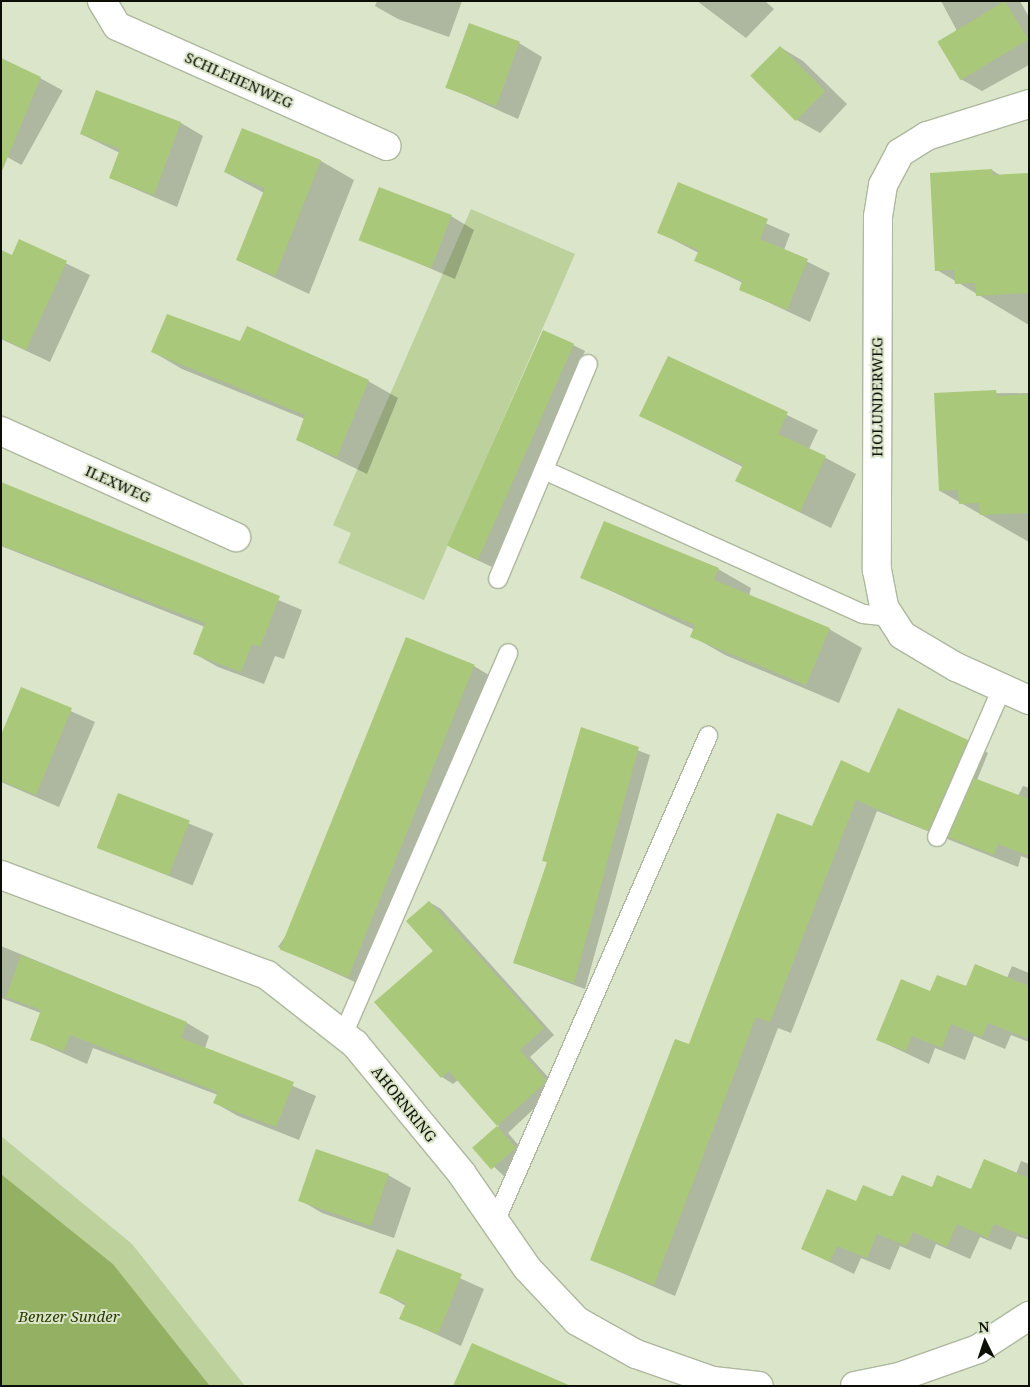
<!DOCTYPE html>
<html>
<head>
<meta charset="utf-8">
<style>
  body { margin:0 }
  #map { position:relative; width:1030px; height:1387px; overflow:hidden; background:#dae5c9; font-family:"Noto Serif",serif }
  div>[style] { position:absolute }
  .green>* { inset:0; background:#bcd19c }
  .forest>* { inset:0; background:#93b063 }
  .shadow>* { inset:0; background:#0003; transform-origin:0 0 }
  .building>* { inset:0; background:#aac87a; transform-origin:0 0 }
  .roads { filter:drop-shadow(1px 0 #adb89e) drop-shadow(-1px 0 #adb89e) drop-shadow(0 1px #adb89e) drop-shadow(0 -1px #adb89e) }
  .service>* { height:18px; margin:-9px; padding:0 9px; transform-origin:9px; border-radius:9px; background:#fff }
  .minor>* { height:28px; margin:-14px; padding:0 14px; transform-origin:14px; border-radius:14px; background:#fff }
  span { translate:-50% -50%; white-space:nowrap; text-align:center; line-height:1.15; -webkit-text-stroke:4px #dae5c9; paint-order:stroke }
  .street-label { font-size:15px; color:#0c0f06 }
  .park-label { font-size:15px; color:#2b3c01; font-style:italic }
  .frame { position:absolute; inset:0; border:2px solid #0c0f06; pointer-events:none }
  .north { position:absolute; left:960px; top:1317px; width:50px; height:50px; -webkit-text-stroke:4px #dae5c9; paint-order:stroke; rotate:356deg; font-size:14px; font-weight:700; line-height:20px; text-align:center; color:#0c0f06 }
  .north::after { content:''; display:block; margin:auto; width:18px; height:22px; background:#0c0f06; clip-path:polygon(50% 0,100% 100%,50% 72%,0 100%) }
</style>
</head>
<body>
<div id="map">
  <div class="green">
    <div style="clip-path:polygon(471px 209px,575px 254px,424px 600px,338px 563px,351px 533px,333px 525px)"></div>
    <div style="clip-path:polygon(1px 1136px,132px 1244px,245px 1386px,210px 1386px,113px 1264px,1px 1174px)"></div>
  </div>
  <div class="forest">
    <div style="clip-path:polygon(1px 1174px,113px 1264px,210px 1386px,1px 1386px)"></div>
  </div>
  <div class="shadow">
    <div style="clip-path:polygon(377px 1px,462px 1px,449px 37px,398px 19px,375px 6px)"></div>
    <div style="clip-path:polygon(697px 1px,765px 1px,774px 9px,746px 38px)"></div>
    <div style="clip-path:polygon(941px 1px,1020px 1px,1029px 17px,1029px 65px,982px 91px,959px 78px,956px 29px)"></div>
    <div style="clip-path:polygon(519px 43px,542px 57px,518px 119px,445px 86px)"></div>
    <div style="clip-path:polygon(780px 47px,803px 61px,847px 104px,820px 133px,797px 120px)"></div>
    <div style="left:40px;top:78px;width:26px;height:85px;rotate:29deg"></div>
    <div style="clip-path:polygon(181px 123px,203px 136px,177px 207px,110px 178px,120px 153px,81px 134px)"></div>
    <div style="clip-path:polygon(242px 130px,321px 161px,354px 180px,309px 294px,237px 260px,264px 193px,225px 172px)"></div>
    <div style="clip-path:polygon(992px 170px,1001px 176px,1029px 174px,1029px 325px,937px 270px)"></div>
    <div style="clip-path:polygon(678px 184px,790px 234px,784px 250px,830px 273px,810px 322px,740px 289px,743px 283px,695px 260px,699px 253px,658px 232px)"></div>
    <div style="clip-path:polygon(451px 216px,474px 230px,455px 279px,361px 239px)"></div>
    <div style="clip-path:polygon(20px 241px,90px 275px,50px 362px,1px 339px,1px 252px,12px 257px)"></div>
    <div style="clip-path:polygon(241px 343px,368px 381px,398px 398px,367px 474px,297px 440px,305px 419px,182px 369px,153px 352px)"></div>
    <div style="clip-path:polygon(573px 345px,585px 351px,492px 567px,462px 553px,450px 547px)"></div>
    <div style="clip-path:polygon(668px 358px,818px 430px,809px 449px,856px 474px,831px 528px,737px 481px,743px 467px,641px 416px)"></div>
    <div style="clip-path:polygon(1029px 393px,1029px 542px,940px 491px,935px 394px)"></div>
    <div style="clip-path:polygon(1px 483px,302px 610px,284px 659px,275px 656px,264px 684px,218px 667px,195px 654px,205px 627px,1px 546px)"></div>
    <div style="clip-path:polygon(718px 569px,751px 588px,749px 596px,829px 629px,862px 648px,839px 703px,725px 655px,692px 636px,695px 630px,581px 577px)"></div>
    <div style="clip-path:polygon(474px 666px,497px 680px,368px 988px,278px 947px)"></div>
    <div style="clip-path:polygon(22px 689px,95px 722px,59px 807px,1px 782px,1px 738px)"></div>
    <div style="clip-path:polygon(582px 729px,650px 755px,585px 989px,515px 963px,548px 863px,543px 860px)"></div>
    <div style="clip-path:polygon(967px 741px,988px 753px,977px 780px,1018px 796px,1023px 786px,1029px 788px,1029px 859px,1021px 856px,1018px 867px,877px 811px,791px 1033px,778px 1028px,675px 1296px,592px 1260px,689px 1046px,813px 828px,869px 774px)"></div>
    <div style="left:118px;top:795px;width:103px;height:56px;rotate:22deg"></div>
    <div style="clip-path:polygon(429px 902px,441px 909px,554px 1035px,530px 1057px,557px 1087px,508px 1133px,527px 1155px,505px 1177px,474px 1148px,499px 1126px,458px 1080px,453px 1084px,442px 1077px)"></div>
    <div style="clip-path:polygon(1px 946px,187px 1023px,209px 1036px,205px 1048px,316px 1096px,299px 1140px,238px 1116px,215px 1103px,218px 1095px,93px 1048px,87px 1064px,31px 1039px,41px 1013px,1px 998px)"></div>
    <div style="clip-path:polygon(1012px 966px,1029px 973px,1029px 1042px,1011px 1035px,1005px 1049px,974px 1036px,965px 1060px,935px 1048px,929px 1064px,878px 1040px,931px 992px,1007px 978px)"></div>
    <div style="clip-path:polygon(1021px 1161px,1029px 1164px,1029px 1240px,1017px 1236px,1011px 1250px,980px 1237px,970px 1259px,936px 1244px,930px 1259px,900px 1246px,890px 1270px,861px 1258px,854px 1274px,803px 1249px,857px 1202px,933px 1189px,972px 1190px,1016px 1174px)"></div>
    <div style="clip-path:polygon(388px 1175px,411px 1188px,394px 1238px,322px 1213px,300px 1200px)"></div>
    <div style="clip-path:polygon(397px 1250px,484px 1289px,461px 1346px,401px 1318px,406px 1306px,381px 1292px)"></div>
  </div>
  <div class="building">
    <div style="left:1005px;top:1px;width:45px;height:79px;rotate:59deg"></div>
    <div style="left:469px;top:23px;width:54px;height:69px;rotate:20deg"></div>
    <div style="left:780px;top:46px;width:64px;height:42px;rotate:45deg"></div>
    <div style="clip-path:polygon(1px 58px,41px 77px,2px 171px,1px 171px)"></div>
    <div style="clip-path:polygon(96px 90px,181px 122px,154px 195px,109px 178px,120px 149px,80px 134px)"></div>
    <div style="clip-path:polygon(242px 128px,321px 160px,275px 276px,236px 260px,265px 188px,224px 172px)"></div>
    <div style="clip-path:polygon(992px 169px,993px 175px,1029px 173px,1029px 293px,976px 296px,975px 283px,955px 284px,954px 270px,935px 271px,930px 173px)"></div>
    <div style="clip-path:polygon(678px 182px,768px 219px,760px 239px,808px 259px,787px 310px,739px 290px,742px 281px,694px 261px,699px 250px,657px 233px)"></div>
    <div style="left:379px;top:187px;width:78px;height:57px;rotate:21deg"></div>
    <div style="clip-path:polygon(19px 239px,67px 261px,26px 350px,1px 338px,1px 250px,12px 255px)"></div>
    <div style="clip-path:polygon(167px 314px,240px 341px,247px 326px,369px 380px,337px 457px,296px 440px,305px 415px,151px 352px)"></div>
    <div style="left:543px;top:330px;width:34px;height:236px;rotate:24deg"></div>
    <div style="clip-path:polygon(668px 356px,788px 412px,778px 434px,826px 456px,800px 512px,735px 481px,743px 465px,639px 416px)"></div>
    <div style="clip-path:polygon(996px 390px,997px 396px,1029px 394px,1029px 513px,980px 515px,979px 503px,959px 504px,958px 490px,939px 491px,934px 393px)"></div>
    <div style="clip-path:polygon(1px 482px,280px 596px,260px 647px,252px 644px,241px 672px,193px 654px,205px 623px,1px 545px)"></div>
    <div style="clip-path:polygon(604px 521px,719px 568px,714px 580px,830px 628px,806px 685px,690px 637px,695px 625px,580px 578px)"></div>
    <div style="left:406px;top:637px;width:74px;height:337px;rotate:22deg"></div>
    <div style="clip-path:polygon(21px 687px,72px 708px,36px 795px,1px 781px,1px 735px)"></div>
    <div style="clip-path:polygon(898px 708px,968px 740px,928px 831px,856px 800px,770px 1022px,756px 1017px,654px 1285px,590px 1260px,675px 1039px,689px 1044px,777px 813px,812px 826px,841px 760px,869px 773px)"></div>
    <div style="clip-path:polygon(581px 727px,639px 747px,574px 983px,513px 963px,547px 862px,542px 861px)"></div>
    <div style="clip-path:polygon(974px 778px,1029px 799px,1029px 856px,998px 844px,994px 855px,948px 837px)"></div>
    <div style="left:118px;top:793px;width:77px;height:59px;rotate:21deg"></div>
    <div style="clip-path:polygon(429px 901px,544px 1028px,520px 1050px,546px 1080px,543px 1085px,497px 1126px,449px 1071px,441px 1078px,374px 1002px,433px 951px,406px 921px)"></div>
    <div style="clip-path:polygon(21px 955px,187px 1022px,181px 1038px,294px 1082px,276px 1127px,213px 1103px,218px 1092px,70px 1035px,64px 1051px,30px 1040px,41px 1010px,6px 997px)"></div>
    <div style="clip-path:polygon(975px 964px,1029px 986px,1029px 1039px,988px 1023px,982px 1037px,951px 1024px,942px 1048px,912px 1036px,906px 1051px,876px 1040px,901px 979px,930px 991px,937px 975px,966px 986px)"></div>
    <div style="left:497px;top:1126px;width:29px;height:33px;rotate:49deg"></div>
    <div style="left:316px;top:1149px;width:77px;height:55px;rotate:19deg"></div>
    <div style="clip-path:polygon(984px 1159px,1029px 1178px,1029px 1238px,994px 1224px,988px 1238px,957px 1224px,947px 1247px,913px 1232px,907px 1246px,877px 1234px,867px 1258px,837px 1246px,830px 1262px,801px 1249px,827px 1189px,856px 1201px,863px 1185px,892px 1197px,902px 1175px,932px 1187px,937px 1175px,971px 1189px)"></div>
    <div style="clip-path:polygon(397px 1249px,462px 1274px,438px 1334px,399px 1319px,406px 1303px,379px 1293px)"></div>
    <div style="clip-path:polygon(472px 1343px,571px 1386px,453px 1386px)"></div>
  </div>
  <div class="roads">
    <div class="service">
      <div style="left:544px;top:470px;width:350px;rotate:24.3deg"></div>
      <div style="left:863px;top:614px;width:28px;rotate:6deg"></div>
      <div style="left:498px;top:579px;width:233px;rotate:-67.3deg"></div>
      <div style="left:937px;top:837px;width:163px;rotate:-66.4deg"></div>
      <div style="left:343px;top:1035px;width:416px;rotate:-66.6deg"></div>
      <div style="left:495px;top:1222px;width:531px;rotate:-66.33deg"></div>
    </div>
    <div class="minor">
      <div style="left:102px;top:1px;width:29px;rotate:59deg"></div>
      <div style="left:117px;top:26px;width:295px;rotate:24deg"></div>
      <div style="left:1029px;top:104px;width:107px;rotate:162.6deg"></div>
      <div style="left:927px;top:136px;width:32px;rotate:148deg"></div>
      <div style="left:900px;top:153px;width:36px;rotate:118deg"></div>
      <div style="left:883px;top:185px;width:32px;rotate:99deg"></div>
      <div style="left:878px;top:217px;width:353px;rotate:90.2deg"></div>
      <div style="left:877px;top:570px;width:38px;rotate:79deg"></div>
      <div style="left:884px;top:607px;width:33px;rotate:57deg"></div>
      <div style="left:902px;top:635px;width:63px;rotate:30.7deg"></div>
      <div style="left:956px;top:667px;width:80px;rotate:24.3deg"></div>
      <div style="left:1px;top:431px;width:258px;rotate:24.3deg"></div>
      <div style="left:1px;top:875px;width:284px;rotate:20.6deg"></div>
      <div style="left:267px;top:975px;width:112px;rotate:38.1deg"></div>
      <div style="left:355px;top:1044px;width:168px;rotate:50.5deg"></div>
      <div style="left:462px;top:1174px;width:114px;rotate:55.3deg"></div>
      <div style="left:527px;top:1268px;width:73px;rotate:46.7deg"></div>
      <div style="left:577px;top:1321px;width:68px;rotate:29.2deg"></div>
      <div style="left:636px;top:1354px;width:82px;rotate:19.3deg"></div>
      <div style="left:713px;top:1381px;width:46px;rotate:6.2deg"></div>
      <div style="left:855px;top:1386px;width:45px;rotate:-11.6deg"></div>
      <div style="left:899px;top:1377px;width:84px;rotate:-19.5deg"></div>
      <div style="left:978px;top:1349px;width:61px;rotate:-32.9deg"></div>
    </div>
  </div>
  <div class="street-label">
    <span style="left:239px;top:80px;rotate:24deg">SCHLEHENWEG</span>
    <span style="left:877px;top:397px;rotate:-90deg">HOLUNDERWEG</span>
    <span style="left:118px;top:484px;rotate:24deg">ILEXWEG</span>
    <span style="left:404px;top:1104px;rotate:51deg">AHORNRING</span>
  </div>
  <div class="park-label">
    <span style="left:69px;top:1317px">Benzer Sunder</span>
  </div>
  <div class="frame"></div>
  <div class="north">N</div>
</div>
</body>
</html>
